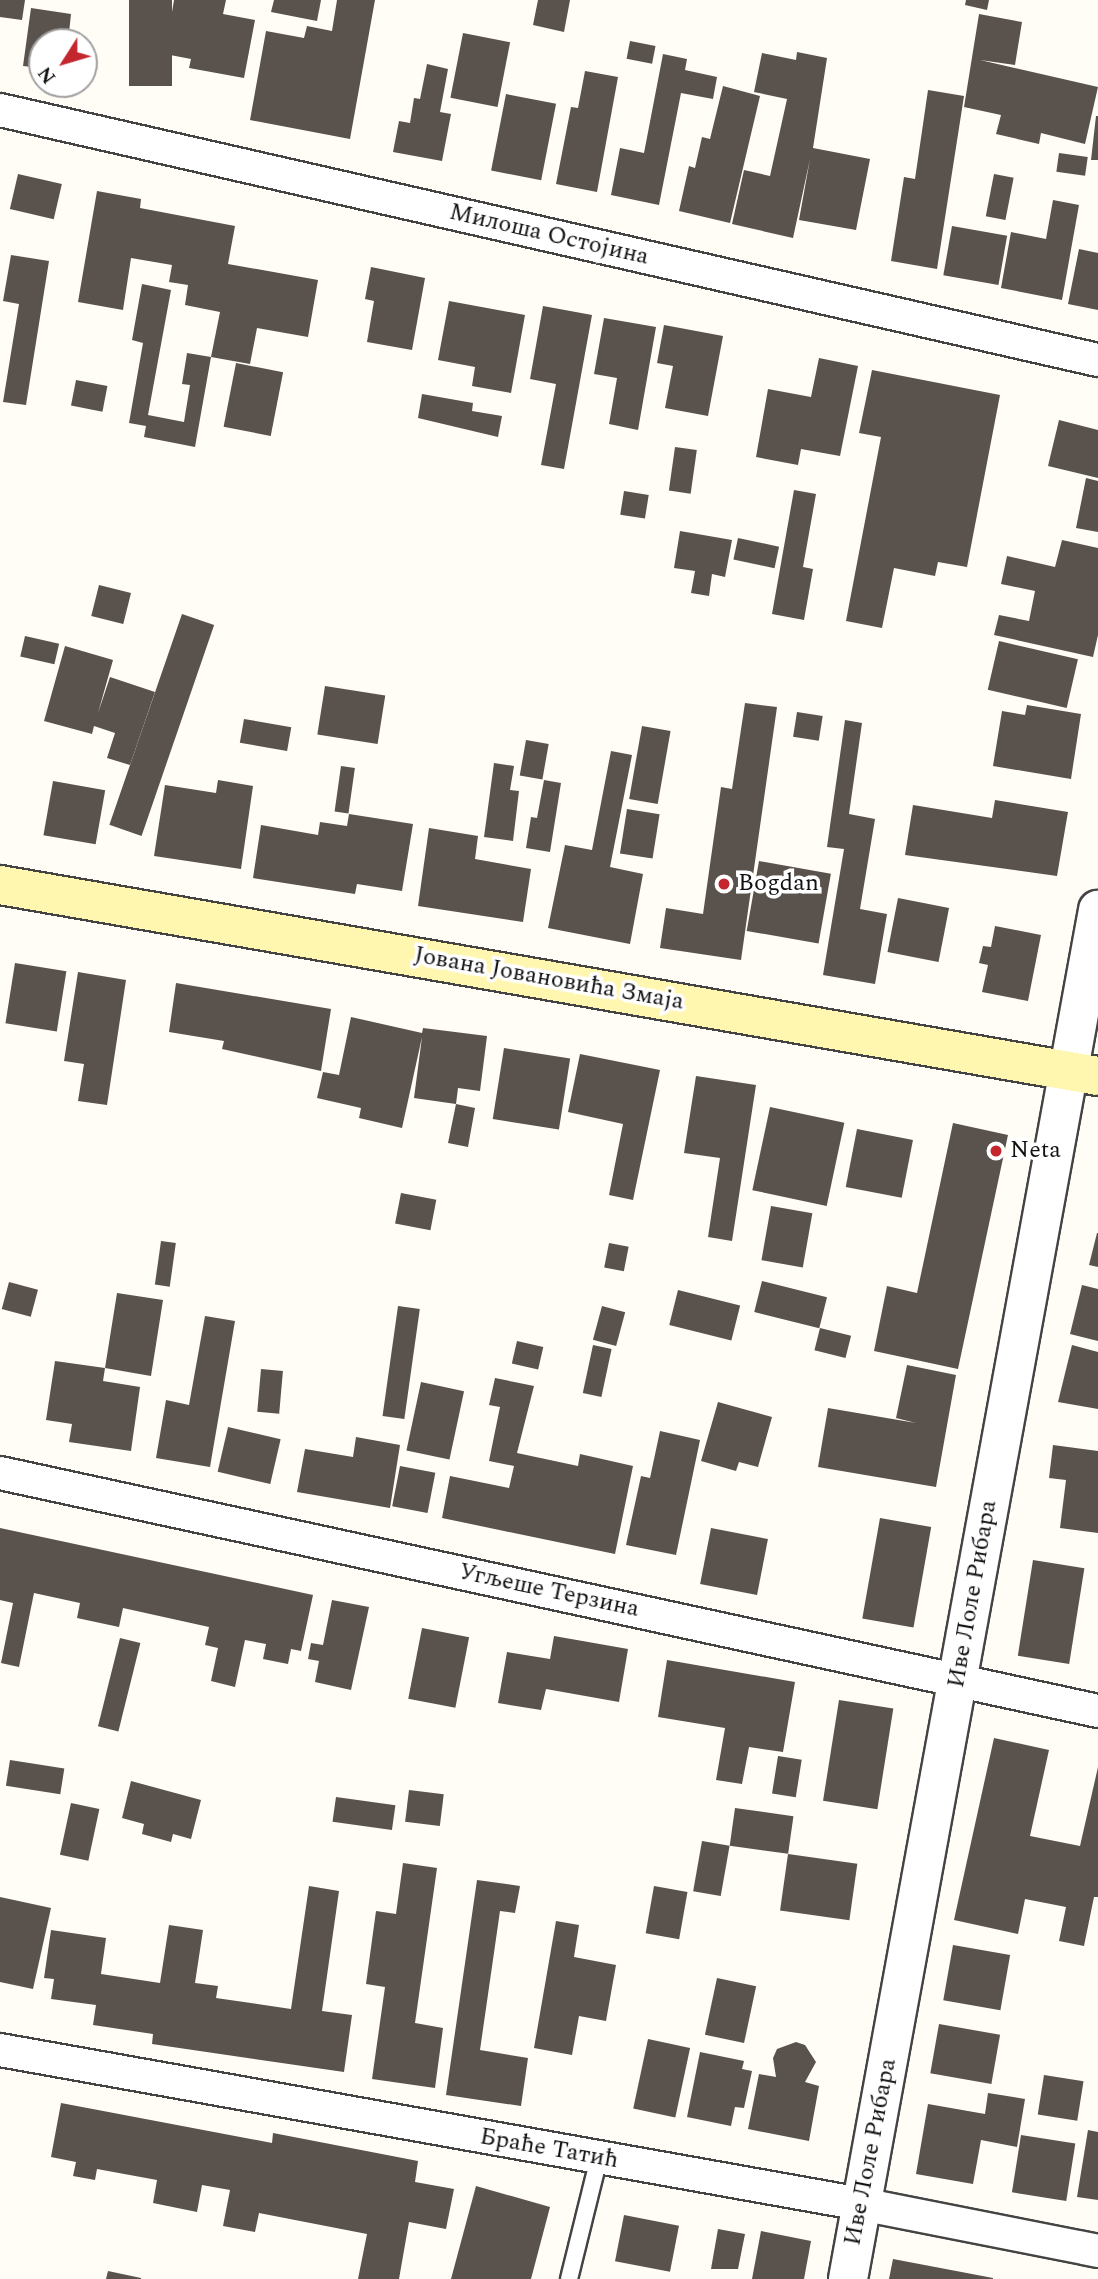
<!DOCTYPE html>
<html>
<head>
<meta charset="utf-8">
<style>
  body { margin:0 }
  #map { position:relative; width:1098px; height:2279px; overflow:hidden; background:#fffdf5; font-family:Spectral,serif }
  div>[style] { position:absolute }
  .building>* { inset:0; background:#5a524d; transform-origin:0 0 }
  .roads { filter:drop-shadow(2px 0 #444) drop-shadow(-2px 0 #444) drop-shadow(0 2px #444) drop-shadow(0 -2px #444) }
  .service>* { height:16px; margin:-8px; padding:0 8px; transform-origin:8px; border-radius:8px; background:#fff }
  .minor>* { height:32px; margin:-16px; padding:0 16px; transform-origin:16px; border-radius:16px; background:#fff }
  .tertiary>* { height:38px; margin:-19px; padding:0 19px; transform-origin:19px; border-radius:19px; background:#fff }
  .secondary>* { height:38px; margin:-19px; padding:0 19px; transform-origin:19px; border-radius:19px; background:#fff6b0 }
  .dots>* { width:19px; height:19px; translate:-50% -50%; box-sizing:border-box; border:4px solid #fff; border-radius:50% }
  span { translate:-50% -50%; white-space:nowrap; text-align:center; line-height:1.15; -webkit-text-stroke:7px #fff; paint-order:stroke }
  .street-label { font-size:24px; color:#111 }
  .poi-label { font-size:24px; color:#111 }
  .left { translate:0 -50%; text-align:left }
  .north { position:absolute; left:28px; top:28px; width:70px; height:70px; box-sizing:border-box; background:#fff; border:2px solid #a0a0a0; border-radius:50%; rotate:233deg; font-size:19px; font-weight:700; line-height:28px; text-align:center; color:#111 }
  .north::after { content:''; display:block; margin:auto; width:24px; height:32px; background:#c4262e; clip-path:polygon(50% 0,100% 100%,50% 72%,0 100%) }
</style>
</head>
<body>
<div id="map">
  <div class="building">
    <div style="clip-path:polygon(0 0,25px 0,22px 20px,0 17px)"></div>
    <div style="left:129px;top:0;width:43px;height:86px"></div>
    <div style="clip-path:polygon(174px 0,226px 0,223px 14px,255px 20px,244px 78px,189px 68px,191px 59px,165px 54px)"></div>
    <div style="clip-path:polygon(274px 0,321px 0,317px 21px,271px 12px)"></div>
    <div style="clip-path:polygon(337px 0,375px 0,350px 139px,250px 120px,266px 31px,304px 38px,307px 26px,332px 31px)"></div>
    <div style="clip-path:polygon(538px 0,570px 0,564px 32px,533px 25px)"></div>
    <div style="clip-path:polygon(966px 0,989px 0,987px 10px,965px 5px)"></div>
    <div style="clip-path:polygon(31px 8px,71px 14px,68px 42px,42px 42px,42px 68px,23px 66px)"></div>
    <div style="clip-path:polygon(979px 14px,1022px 22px,1015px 65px,980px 60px,1098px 87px,1085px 144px,1041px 133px,1039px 144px,996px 134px,1001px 115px,964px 107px)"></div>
    <div style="left:463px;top:33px;width:48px;height:66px;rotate:11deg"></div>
    <div style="left:630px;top:41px;width:26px;height:18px;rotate:11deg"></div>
    <div style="clip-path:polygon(797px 52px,827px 58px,813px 148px,870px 159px,856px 230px,799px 220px,810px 159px,793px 238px,732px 224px,744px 170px,770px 176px,787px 99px,754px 92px,762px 53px,796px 60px)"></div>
    <div style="clip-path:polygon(663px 54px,687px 59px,685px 70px,717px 77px,713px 99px,681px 93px,659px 205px,611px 195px,620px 148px,644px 153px)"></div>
    <div style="clip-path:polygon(427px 64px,448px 69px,440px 112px,451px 114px,442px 161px,393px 152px,399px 121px,410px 123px,414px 98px,420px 99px)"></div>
    <div style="clip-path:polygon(585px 71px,618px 77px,597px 192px,556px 184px,571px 107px,578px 108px)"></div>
    <div style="clip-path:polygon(723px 86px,760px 96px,730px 223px,679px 211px,689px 166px,695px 168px,702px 137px,710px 139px)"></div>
    <div style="clip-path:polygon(928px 90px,964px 96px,937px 269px,891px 261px,904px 177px,915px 179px)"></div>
    <div style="left:506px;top:94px;width:51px;height:78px;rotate:11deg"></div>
    <div style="clip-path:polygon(1096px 116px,1098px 116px,1098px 160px,1091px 160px)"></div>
    <div style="left:1059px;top:153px;width:29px;height:19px;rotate:8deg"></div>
    <div style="left:18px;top:174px;width:45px;height:36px;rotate:13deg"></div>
    <div style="left:994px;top:174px;width:20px;height:43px;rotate:11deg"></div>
    <div style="clip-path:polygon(97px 191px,141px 199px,140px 208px,235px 226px,228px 264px,318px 280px,308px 337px,257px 328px,250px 364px,211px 357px,220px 312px,185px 305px,188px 285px,169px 282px,172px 265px,131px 258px,123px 310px,78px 302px)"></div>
    <div style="clip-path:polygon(1053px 200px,1079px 205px,1062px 300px,1001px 288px,1011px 232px,1046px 239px)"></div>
    <div style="left:952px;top:226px;width:56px;height:50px;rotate:10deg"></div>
    <div style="clip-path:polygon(1079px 249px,1098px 253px,1098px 310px,1068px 304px)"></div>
    <div style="clip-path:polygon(11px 255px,49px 261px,26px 405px,3px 402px,19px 304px,3px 301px)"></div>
    <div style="clip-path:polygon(371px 267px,425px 278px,412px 350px,367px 342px,374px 301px,365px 299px)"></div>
    <div style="clip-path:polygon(142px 284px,171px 290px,148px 415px,184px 422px,190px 385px,182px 384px,187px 353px,211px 357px,195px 447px,144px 437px,146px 426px,129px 423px,143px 343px,132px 340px)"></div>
    <div style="clip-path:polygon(449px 301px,525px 315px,511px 393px,472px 386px,475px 367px,438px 360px)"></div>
    <div style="clip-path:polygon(543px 306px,592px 315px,564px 469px,541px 465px,556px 384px,530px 379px)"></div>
    <div style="clip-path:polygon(604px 318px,656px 327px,638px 430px,609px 424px,617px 378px,594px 374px)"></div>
    <div style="clip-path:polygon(664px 325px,723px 336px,708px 416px,665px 408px,673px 366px,657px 363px)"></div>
    <div style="clip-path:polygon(819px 358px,858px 366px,840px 456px,801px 449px,798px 465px,756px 457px,768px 389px,811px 397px)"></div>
    <div style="left:236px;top:363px;width:48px;height:65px;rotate:11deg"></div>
    <div style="clip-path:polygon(872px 370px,1000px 395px,967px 567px,938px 562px,935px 576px,894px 568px,882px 628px,846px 621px,881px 437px,859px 433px)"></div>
    <div style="left:76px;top:380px;width:32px;height:26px;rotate:11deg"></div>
    <div style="clip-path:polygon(422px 394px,473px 403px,472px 411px,502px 416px,498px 437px,418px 418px)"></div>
    <div style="clip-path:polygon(1059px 420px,1098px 430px,1098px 478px,1048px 466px)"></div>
    <div style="left:675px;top:447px;width:22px;height:44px;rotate:8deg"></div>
    <div style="clip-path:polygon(1086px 478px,1098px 481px,1098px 532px,1076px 528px)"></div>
    <div style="clip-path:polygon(794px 490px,816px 494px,803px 567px,813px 569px,804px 620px,772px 614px)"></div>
    <div style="left:624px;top:491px;width:25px;height:24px;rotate:9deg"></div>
    <div style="clip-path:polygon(680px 531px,732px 540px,725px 577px,712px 574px,709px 596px,691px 593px,695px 571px,674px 568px)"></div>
    <div style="left:738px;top:538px;width:42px;height:22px;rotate:12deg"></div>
    <div style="clip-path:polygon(1062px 540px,1098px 548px,1098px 635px,1093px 657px,994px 635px,999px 615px,1029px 621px,1035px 591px,1001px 584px,1007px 556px,1055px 567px)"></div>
    <div style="left:99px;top:585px;width:33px;height:32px;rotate:14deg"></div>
    <div style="left:182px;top:614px;width:34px;height:223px;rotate:19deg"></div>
    <div style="left:25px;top:636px;width:35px;height:21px;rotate:13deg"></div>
    <div style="left:999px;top:641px;width:81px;height:50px;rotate:13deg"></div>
    <div style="clip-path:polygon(65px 646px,113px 660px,98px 713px,110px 677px,155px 692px,130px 765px,107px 758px,115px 733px,94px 726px,92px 734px,44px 721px)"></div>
    <div style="left:325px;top:686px;width:61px;height:49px;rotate:9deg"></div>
    <div style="clip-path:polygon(745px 703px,777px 707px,741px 960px,660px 948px,666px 908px,703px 914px,721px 787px,732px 789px)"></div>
    <div style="clip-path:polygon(1027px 705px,1081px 714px,1071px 779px,993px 766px,1002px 711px,1025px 715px)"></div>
    <div style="left:797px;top:712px;width:26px;height:25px;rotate:9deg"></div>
    <div style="left:244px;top:719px;width:48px;height:24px;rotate:10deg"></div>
    <div style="clip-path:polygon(845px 720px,862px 723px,849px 814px,875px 819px,860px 909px,887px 914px,875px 984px,823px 975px,844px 849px,827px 847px)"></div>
    <div style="left:642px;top:726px;width:29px;height:74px;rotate:10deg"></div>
    <div style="left:526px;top:740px;width:23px;height:36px;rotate:10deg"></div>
    <div style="clip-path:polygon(611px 751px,632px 755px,610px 867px,643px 874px,630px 944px,548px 928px,565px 845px,592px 850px)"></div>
    <div style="clip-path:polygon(494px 763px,514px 766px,510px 790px,519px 791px,513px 841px,484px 837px)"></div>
    <div style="left:341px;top:766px;width:14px;height:46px;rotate:8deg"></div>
    <div style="clip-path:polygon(218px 780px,253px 786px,241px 869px,154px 856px,165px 785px,216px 793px)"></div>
    <div style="clip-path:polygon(544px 780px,561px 783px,550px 852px,526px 848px,531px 817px,537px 818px)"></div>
    <div style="left:53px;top:781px;width:53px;height:55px;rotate:10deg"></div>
    <div style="clip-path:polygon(995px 800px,1068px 812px,1057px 876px,905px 855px,913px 805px,992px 818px)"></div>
    <div style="left:627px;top:809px;width:33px;height:45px;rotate:9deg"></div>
    <div style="clip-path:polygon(349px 814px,413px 824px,402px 891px,357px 884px,355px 894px,253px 878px,261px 825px,318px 835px,320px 822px,347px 826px)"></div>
    <div style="clip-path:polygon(429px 828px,478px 836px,475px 859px,531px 869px,523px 922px,418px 906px)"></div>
    <div style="left:759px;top:861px;width:73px;height:71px;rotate:10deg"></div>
    <div style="left:898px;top:898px;width:52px;height:55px;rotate:11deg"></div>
    <div style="clip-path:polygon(995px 926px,1041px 935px,1028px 1001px,982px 992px,988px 965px,979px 963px,983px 946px,991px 947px)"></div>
    <div style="left:15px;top:963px;width:52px;height:61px;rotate:9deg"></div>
    <div style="clip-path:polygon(78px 972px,126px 980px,107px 1105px,78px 1101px,84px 1064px,64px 1061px)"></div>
    <div style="clip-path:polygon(176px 983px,331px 1009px,321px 1071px,222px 1049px,224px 1041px,169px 1032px)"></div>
    <div style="clip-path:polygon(351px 1017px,422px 1033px,423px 1028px,487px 1036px,480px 1091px,458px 1088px,456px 1104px,475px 1108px,468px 1147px,448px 1143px,456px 1104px,414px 1098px,422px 1037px,402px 1128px,359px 1118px,361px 1108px,317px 1098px,323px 1072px,339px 1075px)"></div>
    <div style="left:504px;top:1048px;width:67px;height:72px;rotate:9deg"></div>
    <div style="clip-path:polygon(580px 1054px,660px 1070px,633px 1200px,609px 1195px,623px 1124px,568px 1112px)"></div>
    <div style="clip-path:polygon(696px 1076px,756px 1085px,732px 1241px,708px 1237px,720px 1158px,684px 1153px)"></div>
    <div style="left:770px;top:1107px;width:76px;height:85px;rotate:12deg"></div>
    <div style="clip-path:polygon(953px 1123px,1008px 1135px,958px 1369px,874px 1351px,887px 1286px,917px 1293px)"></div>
    <div style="left:857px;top:1129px;width:57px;height:59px;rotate:11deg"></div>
    <div style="left:401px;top:1193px;width:36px;height:31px;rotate:11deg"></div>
    <div style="left:771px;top:1206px;width:42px;height:55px;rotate:10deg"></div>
    <div style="clip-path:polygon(1097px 1233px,1098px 1233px,1098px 1267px,1089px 1265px)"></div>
    <div style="left:161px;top:1241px;width:15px;height:44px;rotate:8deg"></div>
    <div style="left:609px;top:1243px;width:20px;height:25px;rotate:11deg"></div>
    <div style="left:762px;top:1281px;width:67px;height:32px;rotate:14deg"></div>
    <div style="left:9px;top:1282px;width:30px;height:28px;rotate:15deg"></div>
    <div style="clip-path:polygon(1082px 1285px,1098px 1289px,1098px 1341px,1070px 1334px)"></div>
    <div style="left:678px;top:1290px;width:64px;height:36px;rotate:14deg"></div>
    <div style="clip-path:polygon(117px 1293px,163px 1300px,151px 1376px,105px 1368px,103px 1381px,140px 1387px,131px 1451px,69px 1442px,72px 1424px,46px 1420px,55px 1361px,105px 1368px)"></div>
    <div style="left:398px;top:1306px;width:22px;height:111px;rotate:8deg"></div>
    <div style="left:602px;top:1306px;width:24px;height:35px;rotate:15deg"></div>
    <div style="clip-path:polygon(205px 1316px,235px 1321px,210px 1467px,156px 1458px,166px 1400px,189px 1405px)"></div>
    <div style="left:820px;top:1328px;width:32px;height:23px;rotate:14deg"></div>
    <div style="left:517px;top:1341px;width:27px;height:23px;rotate:13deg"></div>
    <div style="left:593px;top:1345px;width:19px;height:49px;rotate:12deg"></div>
    <div style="clip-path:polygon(1072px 1345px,1098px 1352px,1098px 1409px,1058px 1402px)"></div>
    <div style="clip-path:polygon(907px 1365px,956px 1375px,936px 1487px,818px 1467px,828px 1408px,916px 1423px,896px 1418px)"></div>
    <div style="left:261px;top:1369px;width:22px;height:43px;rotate:5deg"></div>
    <div style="clip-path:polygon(495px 1378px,534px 1386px,517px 1453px,578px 1466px,580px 1454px,633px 1466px,615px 1554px,442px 1518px,450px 1476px,509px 1488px,514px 1466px,489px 1461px,500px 1407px,489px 1405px)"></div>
    <div style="left:421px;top:1382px;width:44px;height:70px;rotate:12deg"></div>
    <div style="clip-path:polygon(718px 1402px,772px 1417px,758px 1467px,739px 1462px,736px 1471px,701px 1461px)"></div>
    <div style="left:228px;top:1427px;width:54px;height:46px;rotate:13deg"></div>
    <div style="clip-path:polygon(660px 1431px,700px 1440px,676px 1555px,626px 1545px,641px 1476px,650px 1478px)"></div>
    <div style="clip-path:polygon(356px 1437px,400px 1445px,390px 1508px,297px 1492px,305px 1449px,353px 1457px)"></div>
    <div style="clip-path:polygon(1053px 1445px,1098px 1451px,1098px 1533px,1060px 1528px,1066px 1480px,1049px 1478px)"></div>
    <div style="left:400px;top:1466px;width:36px;height:41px;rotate:11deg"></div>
    <div style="left:880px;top:1518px;width:52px;height:102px;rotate:10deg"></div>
    <div style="clip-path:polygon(0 1528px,313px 1595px,301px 1651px,291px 1649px,288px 1664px,263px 1659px,266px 1644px,245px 1640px,235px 1687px,211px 1681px,218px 1648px,205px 1645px,209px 1627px,123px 1608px,119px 1627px,77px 1618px,80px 1603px,34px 1593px,19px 1667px,1px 1663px,13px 1603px,0 1600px)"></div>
    <div style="left:711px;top:1528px;width:58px;height:57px;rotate:11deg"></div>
    <div style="left:1033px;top:1560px;width:52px;height:97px;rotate:9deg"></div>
    <div style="clip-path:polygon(332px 1600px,369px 1607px,351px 1690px,315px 1682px,319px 1661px,308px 1659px,311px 1643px,323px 1645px)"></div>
    <div style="left:422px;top:1628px;width:48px;height:72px;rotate:11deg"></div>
    <div style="clip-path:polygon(554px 1636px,628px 1649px,619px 1702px,546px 1689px,541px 1710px,498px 1703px,507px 1652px,550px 1659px)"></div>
    <div style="left:120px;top:1638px;width:21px;height:91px;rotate:14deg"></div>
    <div style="clip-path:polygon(667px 1660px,795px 1682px,783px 1752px,749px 1747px,742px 1784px,716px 1780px,725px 1728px,658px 1717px)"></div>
    <div style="left:839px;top:1700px;width:55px;height:102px;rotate:9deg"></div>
    <div style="clip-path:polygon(994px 1738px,1049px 1750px,1030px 1836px,1080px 1846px,1098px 1767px,1098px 1897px,1094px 1897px,1084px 1946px,1059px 1941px,1066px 1907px,1025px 1899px,1018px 1934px,954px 1920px)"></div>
    <div style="left:778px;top:1756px;width:24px;height:38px;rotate:9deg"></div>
    <div style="left:10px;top:1760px;width:55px;height:26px;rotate:9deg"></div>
    <div style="clip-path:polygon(131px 1781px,201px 1800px,191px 1839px,173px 1834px,171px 1842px,142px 1834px,144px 1824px,122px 1818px)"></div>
    <div style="left:409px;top:1790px;width:35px;height:32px;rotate:7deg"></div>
    <div style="left:336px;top:1797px;width:60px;height:25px;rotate:8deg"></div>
    <div style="left:71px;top:1803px;width:29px;height:53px;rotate:12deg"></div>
    <div style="left:735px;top:1808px;width:59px;height:38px;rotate:8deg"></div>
    <div style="left:702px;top:1841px;width:28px;height:51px;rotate:10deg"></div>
    <div style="left:788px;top:1854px;width:70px;height:57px;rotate:8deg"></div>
    <div style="clip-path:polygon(403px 1863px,437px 1868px,415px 2023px,443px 2028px,435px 2088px,372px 2079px,385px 1987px,366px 1984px,376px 1911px,396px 1914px)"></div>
    <div style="clip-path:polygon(477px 1880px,520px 1886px,515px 1913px,500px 1911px,480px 2050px,528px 2058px,521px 2106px,446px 2095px)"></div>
    <div style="clip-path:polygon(309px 1886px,339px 1891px,322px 2011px,352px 2015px,344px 2072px,152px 2044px,153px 2034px,93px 2025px,96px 2005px,51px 1999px,54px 1979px,44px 1978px,51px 1930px,106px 1938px,101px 1974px,160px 1983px,169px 1925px,203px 1930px,195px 1983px,218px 1986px,216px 1998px,291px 2009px)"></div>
    <div style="left:654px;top:1886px;width:34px;height:48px;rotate:10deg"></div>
    <div style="clip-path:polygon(0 1897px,51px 1908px,33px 1989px,0 1982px)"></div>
    <div style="clip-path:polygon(556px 1921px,579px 1925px,574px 1957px,616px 1965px,606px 2021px,579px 2016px,572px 2055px,534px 2048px)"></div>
    <div style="left:953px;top:1945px;width:58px;height:56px;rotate:10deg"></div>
    <div style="left:717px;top:1978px;width:40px;height:58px;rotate:12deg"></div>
    <div style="left:939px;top:2024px;width:62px;height:50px;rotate:10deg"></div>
    <div style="left:648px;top:2039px;width:43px;height:71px;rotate:12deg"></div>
    <div style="clip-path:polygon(796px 2042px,805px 2045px,816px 2062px,805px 2082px,819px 2086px,809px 2141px,748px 2129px,759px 2074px,776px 2077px,773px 2058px,777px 2049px)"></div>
    <div style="clip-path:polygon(700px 2052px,744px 2061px,742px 2069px,752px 2071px,744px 2108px,735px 2107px,731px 2126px,687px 2117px)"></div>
    <div style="left:1044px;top:2075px;width:40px;height:40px;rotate:9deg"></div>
    <div style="clip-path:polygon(988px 2093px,1025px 2099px,1017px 2147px,981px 2140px,973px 2184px,916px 2174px,928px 2104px,985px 2114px)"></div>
    <div style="clip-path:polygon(61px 2103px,272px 2143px,273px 2133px,418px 2161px,415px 2182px,454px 2189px,446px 2229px,409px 2222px,399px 2279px,358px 2279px,367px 2234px,259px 2213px,255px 2232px,223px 2226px,230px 2190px,202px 2185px,197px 2212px,153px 2203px,157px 2180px,97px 2169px,95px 2180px,73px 2176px,76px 2162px,51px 2157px)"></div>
    <div style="clip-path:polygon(1088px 2130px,1098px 2132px,1098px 2200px,1077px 2197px)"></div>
    <div style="left:1021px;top:2135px;width:55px;height:58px;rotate:9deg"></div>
    <div style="clip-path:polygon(476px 2186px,550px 2207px,531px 2279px,451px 2279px)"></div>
    <div style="left:624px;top:2215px;width:56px;height:47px;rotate:11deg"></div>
    <div style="clip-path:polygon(718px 2229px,745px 2234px,738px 2269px,711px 2269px)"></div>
    <div style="clip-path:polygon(761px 2231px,811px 2241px,804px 2279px,752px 2279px)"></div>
    <div style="clip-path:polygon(893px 2259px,993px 2278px,993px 2279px,889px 2279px)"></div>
    <div style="clip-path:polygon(108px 2271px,141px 2278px,141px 2279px,106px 2279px)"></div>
  </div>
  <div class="roads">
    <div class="service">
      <div style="left:569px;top:2279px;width:125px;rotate:-76.1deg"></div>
    </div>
    <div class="minor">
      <div style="left:0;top:110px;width:1126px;rotate:12.83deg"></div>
      <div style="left:0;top:1473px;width:1123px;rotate:12.23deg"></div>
      <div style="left:0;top:2050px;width:875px;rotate:10.14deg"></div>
      <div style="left:861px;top:2204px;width:242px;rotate:11.2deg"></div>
    </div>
    <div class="tertiary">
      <div style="left:848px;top:2279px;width:1392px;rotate:-79.65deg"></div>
    </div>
    <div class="secondary">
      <div style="left:0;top:885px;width:1114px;rotate:9.87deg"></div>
    </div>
  </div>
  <div class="dots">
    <div style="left:724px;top:884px;background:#c4262e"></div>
    <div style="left:996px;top:1151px;background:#c4262e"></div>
  </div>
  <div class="street-label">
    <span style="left:549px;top:235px;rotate:13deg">Милоша Остојина</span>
    <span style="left:549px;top:979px;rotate:10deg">Јована Јовановића Змаја</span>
    <span style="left:549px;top:1591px;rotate:12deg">Угљеше Терзина</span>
    <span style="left:973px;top:1594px;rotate:-80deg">Иве Лоле Рибара</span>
    <span style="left:549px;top:2149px;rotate:10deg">Браће Татић</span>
    <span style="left:871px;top:2152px;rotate:-79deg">Иве Лоле Рибара</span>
  </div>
  <div class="poi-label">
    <span class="left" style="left:738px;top:884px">Bogdan</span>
    <span class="left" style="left:1010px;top:1151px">Neta</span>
  </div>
  <div class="north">N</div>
</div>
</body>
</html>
